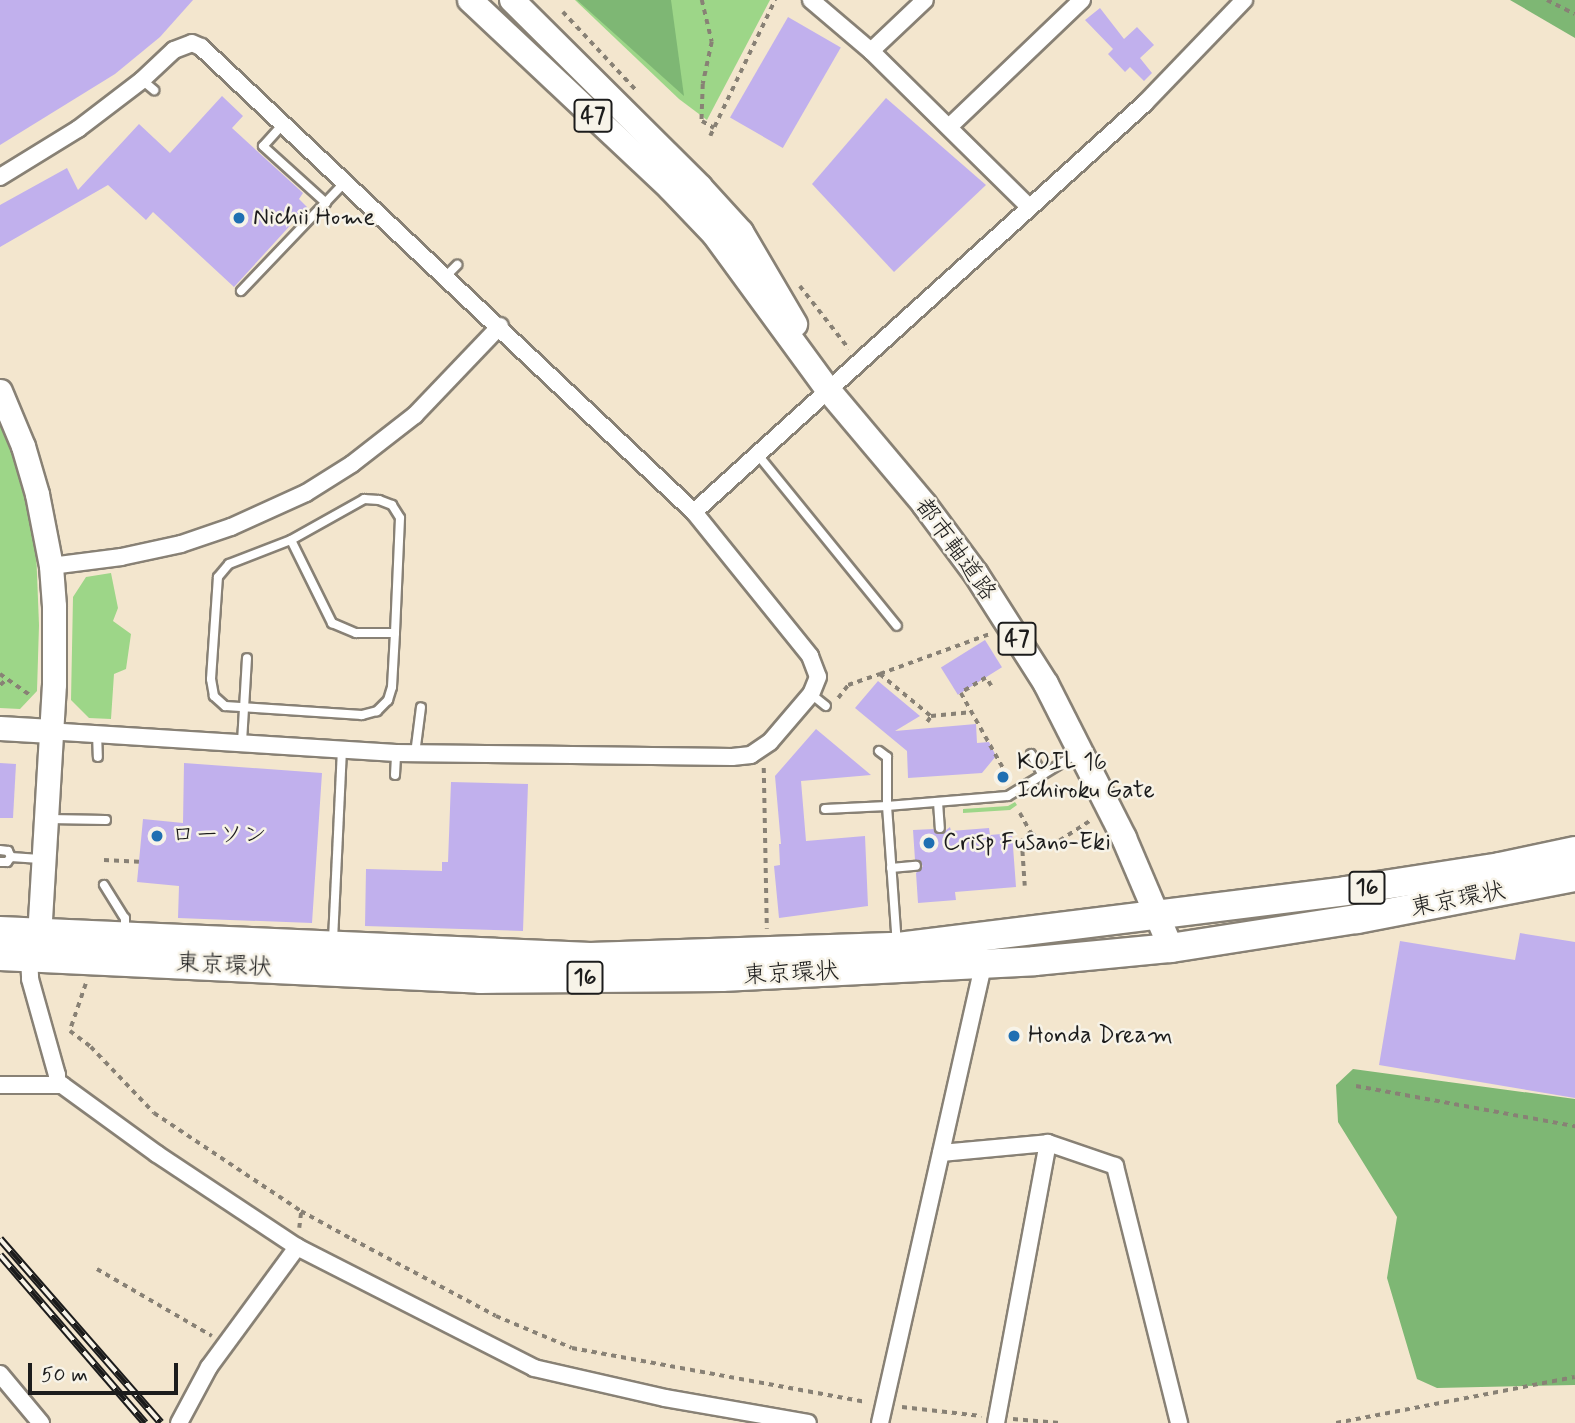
<!DOCTYPE html>
<html>
<head>
<meta charset="utf-8">
<style>
  body { margin:0 }
  #map { position:relative; width:1575px; height:1423px; overflow:hidden; background:#f3e6ce; font-family:Mynerve,"Klee One",sans-serif }
  div>[style] { position:absolute }
  .green>* { inset:0; background:#9dd688 }
  .forest>* { inset:0; background:#7eb774 }
  .building>* { inset:0; background:#c1b0ed; transform-origin:0 0 }
  .path>* { height:3.5px; margin-top:-1.75px; transform-origin:0; background:repeating-linear-gradient(90deg,#888175 0 5px,transparent 0 10px) }
  .roads { filter:drop-shadow(2px 0 #888175) drop-shadow(-2px 0 #888175) drop-shadow(0 2px #888175) drop-shadow(0 -2px #888175) }
  .lane>* { height:8px; margin:-4px; padding:0 4px; transform-origin:4px; border-radius:4px; background:#fff }
  .street>* { height:16px; margin:-8px; padding:0 8px; transform-origin:8px; border-radius:8px; background:#fff }
  .secondary>* { height:23px; margin:-11.5px; padding:0 11.5px; transform-origin:11.5px; border-radius:11.5px; background:#fff }
  .primary>* { height:24px; margin:-12px; padding:0 12px; transform-origin:12px; border-radius:12px; background:#fff }
  .highway>* { height:28px; margin:-14px; padding:0 14px; transform-origin:14px; border-radius:14px; background:#fff }
  .rail>* { height:8px; margin-top:-4px; transform-origin:0; background:repeating-linear-gradient(90deg,#f7f3e8 0 16px,#1c1c1c 0 32px); box-sizing:border-box; border-block:2px solid #1c1c1c }
  .dots>* { width:19px; height:19px; translate:-50% -50%; box-sizing:border-box; border:4px solid #f7f3e8; border-radius:50% }
  span { translate:-50% -50%; white-space:nowrap; text-align:center; line-height:1.15; -webkit-text-stroke:5px #f7f3e8; paint-order:stroke }
  .shield-label span { padding:2px 5px; background:#f7f3e8; border:2px solid; border-radius:5px; -webkit-text-stroke-width:0 }
  .shield-label { font-size:23px; color:#1c1c1c; font-weight:700 }
  .poi-label { font-size:24px; color:#1c1c1c }
  .left { translate:0 -50%; text-align:left }
  .street-label { font-size:24px; color:#1c1c1c }
  .scale { position:absolute; left:28px; top:1363px; width:150px; height:32px; box-sizing:border-box; border:4px solid #1c1c1c; border-top:0; padding-left:9px; font-size:21px; line-height:24px; white-space:nowrap; color:#1c1c1c; -webkit-text-stroke:5px #f7f3e8; paint-order:stroke }
</style>
</head>
<body>
<div id="map">
  <div class="green">
    <div style="clip-path:polygon(575px 0,770px 0,707px 120px,679px 99px)"></div>
    <div style="clip-path:polygon(0 417px,20px 474px,36px 549px,39px 625px,37px 691px,20px 709px,0 708px)"></div>
    <div style="clip-path:polygon(111px 573px,118px 608px,113px 621px,131px 634px,126px 669px,114px 674px,111px 719px,89px 718px,71px 700px,73px 597px,86px 577px)"></div>
    <div style="clip-path:polygon(1015px 802px,1017px 805px,1010px 810px,963px 813px,963px 809px,1008px 806px)"></div>
  </div>
  <div class="forest">
    <div style="clip-path:polygon(577px 0,671px 0,684px 96px)"></div>
    <div style="clip-path:polygon(1510px 0,1575px 0,1575px 38px)"></div>
    <div style="clip-path:polygon(1353px 1069px,1575px 1099px,1575px 1385px,1437px 1388px,1417px 1379px,1387px 1278px,1397px 1217px,1338px 1122px,1336px 1085px)"></div>
  </div>
  <div class="building">
    <div style="clip-path:polygon(0 0,193px 0,160px 37px,115px 74px,0 145px)"></div>
    <div style="clip-path:polygon(1100px 8px,1124px 39px,1137px 27px,1154px 45px,1140px 58px,1152px 73px,1144px 81px,1130px 67px,1125px 72px,1108px 54px,1113px 49px,1085px 20px)"></div>
    <div style="left:788px;top:17px;width:61px;height:116px;rotate:30deg"></div>
    <div style="clip-path:polygon(222px 96px,243px 116px,232px 128px,303px 193px,299px 199px,307px 207px,234px 287px,153px 212px,146px 220px,108px 185px,0 247px,0 205px,67px 168px,78px 190px,139px 124px,170px 153px)"></div>
    <div style="clip-path:polygon(886px 98px,986px 185px,894px 272px,812px 184px)"></div>
    <div style="left:985px;top:640px;width:32px;height:52px;rotate:58deg"></div>
    <div style="clip-path:polygon(878px 681px,920px 716px,895px 731px,976px 724px,977px 743px,989px 742px,996px 756px,982px 773px,908px 778px,907px 751px,855px 708px)"></div>
    <div style="clip-path:polygon(816px 729px,871px 775px,801px 781px,806px 841px,865px 836px,868px 906px,779px 918px,774px 866px,780px 865px,779px 844px,781px 844px,775px 776px)"></div>
    <div style="clip-path:polygon(0 763px,16px 764px,13px 818px,0 818px)"></div>
    <div style="clip-path:polygon(184px 763px,322px 773px,312px 923px,178px 918px,179px 886px,137px 882px,143px 819px,183px 823px)"></div>
    <div style="clip-path:polygon(451px 782px,528px 784px,523px 931px,365px 926px,366px 869px,442px 871px,442px 862px,448px 862px)"></div>
    <div style="clip-path:polygon(950px 827px,951px 831px,989px 828px,990px 835px,1012px 833px,1016px 887px,955px 892px,956px 900px,918px 903px,916px 873px,923px 866px,915px 860px,913px 830px,934px 829px,941px 834px)"></div>
    <div style="clip-path:polygon(1520px 933px,1575px 942px,1575px 1098px,1379px 1065px,1400px 941px,1515px 960px)"></div>
  </div>
  <div class="path">
    <div style="left:702px;top:0;width:43px;rotate:76.6deg"></div>
    <div style="left:712px;top:42px;width:43px;rotate:102.1deg"></div>
    <div style="left:703px;top:84px;width:37px;rotate:92deg"></div>
    <div style="left:702px;top:121px;width:14px;rotate:30deg"></div>
    <div style="left:1547px;top:0;width:31px;rotate:27deg"></div>
    <div style="left:563px;top:12px;width:107px;rotate:46.9deg"></div>
    <div style="left:710px;top:136px;width:151px;rotate:-64.5deg"></div>
    <div style="left:800px;top:286px;width:80px;rotate:52.1deg"></div>
    <div style="left:0;top:674px;width:39px;rotate:35deg"></div>
    <div style="left:880px;top:674px;width:117px;rotate:-20deg"></div>
    <div style="left:0;top:685px;width:9px;rotate:-41deg"></div>
    <div style="left:991px;top:686px;width:9px;rotate:-122deg"></div>
    <div style="left:986px;top:678px;width:29px;rotate:149deg"></div>
    <div style="left:961px;top:693px;width:94px;rotate:60.7deg"></div>
    <div style="left:838px;top:698px;width:16px;rotate:-52deg"></div>
    <div style="left:848px;top:685px;width:34px;rotate:-19deg"></div>
    <div style="left:880px;top:674px;width:66px;rotate:39.5deg"></div>
    <div style="left:927px;top:722px;width:7px;rotate:-56deg"></div>
    <div style="left:931px;top:716px;width:42px;rotate:-5.4deg"></div>
    <div style="left:764px;top:768px;width:161px;rotate:88.9deg"></div>
    <div style="left:1020px;top:813px;width:23px;rotate:61deg"></div>
    <div style="left:1031px;top:833px;width:12px;rotate:138deg"></div>
    <div style="left:1022px;top:841px;width:45px;rotate:86.2deg"></div>
    <div style="left:1031px;top:833px;width:24px;rotate:33deg"></div>
    <div style="left:1051px;top:846px;width:48px;rotate:-33deg"></div>
    <div style="left:104px;top:860px;width:35px;rotate:3deg"></div>
    <div style="left:86px;top:984px;width:50px;rotate:108.8deg"></div>
    <div style="left:70px;top:1031px;width:26px;rotate:37deg"></div>
    <div style="left:91px;top:1047px;width:91px;rotate:46.3deg"></div>
    <div style="left:154px;top:1113px;width:177px;rotate:33.7deg"></div>
    <div style="left:301px;top:1211px;width:58px;rotate:28.8deg"></div>
    <div style="left:352px;top:1239px;width:163px;rotate:28.1deg"></div>
    <div style="left:496px;top:1316px;width:82px;rotate:22.8deg"></div>
    <div style="left:572px;top:1348px;width:299px;rotate:10.4deg"></div>
    <div style="left:1356px;top:1086px;width:223px;rotate:10.4deg"></div>
    <div style="left:299px;top:1228px;width:17px;rotate:-83deg"></div>
    <div style="left:97px;top:1269px;width:133px;rotate:30.2deg"></div>
    <div style="left:902px;top:1407px;width:80px;rotate:6.5deg"></div>
    <div style="left:1013px;top:1419px;width:47px;rotate:4.9deg"></div>
    <div style="left:1336px;top:1423px;width:243px;rotate:-10.9deg"></div>
  </div>
  <div class="roads">
    <div class="lane">
      <div style="left:142px;top:80px;width:16px;rotate:40deg"></div>
      <div style="left:284px;top:123px;width:31px;rotate:132deg"></div>
      <div style="left:263px;top:146px;width:85px;rotate:42.1deg"></div>
      <div style="left:446px;top:276px;width:16px;rotate:-45deg"></div>
      <div style="left:241px;top:291px;width:151px;rotate:-46.3deg"></div>
      <div style="left:758px;top:455px;width:220px;rotate:50.9deg"></div>
      <div style="left:291px;top:540px;width:93px;rotate:63.7deg"></div>
      <div style="left:332px;top:623px;width:26px;rotate:23deg"></div>
      <div style="left:356px;top:633px;width:39px"></div>
      <div style="left:395px;top:633px;width:54px;rotate:93.2deg"></div>
      <div style="left:392px;top:687px;width:14px;rotate:107deg"></div>
      <div style="left:388px;top:700px;width:16px;rotate:135deg"></div>
      <div style="left:377px;top:711px;width:16px;rotate:165deg"></div>
      <div style="left:362px;top:715px;width:137px;rotate:-176.2deg"></div>
      <div style="left:225px;top:706px;width:15px;rotate:-138deg"></div>
      <div style="left:214px;top:696px;width:17px;rotate:-100deg"></div>
      <div style="left:211px;top:679px;width:102px;rotate:-86.1deg"></div>
      <div style="left:218px;top:577px;width:17px;rotate:-50deg"></div>
      <div style="left:229px;top:564px;width:66px;rotate:-21.2deg"></div>
      <div style="left:291px;top:540px;width:84px;rotate:-29.3deg"></div>
      <div style="left:364px;top:499px;width:15px;rotate:4deg"></div>
      <div style="left:379px;top:500px;width:14px;rotate:21deg"></div>
      <div style="left:392px;top:505px;width:15px;rotate:58deg"></div>
      <div style="left:400px;top:518px;width:115px;rotate:92.5deg"></div>
      <div style="left:811px;top:694px;width:19px;rotate:39deg"></div>
      <div style="left:97px;top:733px;width:24px;rotate:88deg"></div>
      <div style="left:242px;top:742px;width:84px;rotate:-86.6deg"></div>
      <div style="left:879px;top:751px;width:10px;rotate:37deg"></div>
      <div style="left:887px;top:757px;width:49px;rotate:90deg"></div>
      <div style="left:887px;top:806px;width:121px;rotate:-4.7deg"></div>
      <div style="left:1008px;top:796px;width:82px;rotate:-31.6deg"></div>
      <div style="left:415px;top:754px;width:47px;rotate:-82.7deg"></div>
      <div style="left:1031px;top:754px;width:23px;rotate:61deg"></div>
      <div style="left:395px;top:775px;width:22px;rotate:-87deg"></div>
      <div style="left:938px;top:802px;width:26px;rotate:86deg"></div>
      <div style="left:825px;top:809px;width:62px;rotate:-2.8deg"></div>
      <div style="left:887px;top:806px;width:138px;rotate:85.9deg"></div>
      <div style="left:49px;top:819px;width:57px;rotate:1deg"></div>
      <div style="left:0;top:850px;width:8px;rotate:7deg"></div>
      <div style="left:8px;top:851px;width:7px;rotate:63deg"></div>
      <div style="left:0;top:862px;width:7px"></div>
      <div style="left:7px;top:862px;width:6px;rotate:-51deg"></div>
      <div style="left:11px;top:857px;width:29px;rotate:4deg"></div>
      <div style="left:891px;top:868px;width:25px;rotate:-5deg"></div>
      <div style="left:104px;top:885px;width:39px;rotate:58deg"></div>
      <div style="left:125px;top:918px;width:15px;rotate:90deg"></div>
      <div style="left:333px;top:940px;width:189px;rotate:-87.3deg"></div>
    </div>
    <div class="street">
      <div style="left:811px;top:0;width:79px;rotate:40.4deg"></div>
      <div style="left:871px;top:51px;width:222px;rotate:44.6deg"></div>
      <div style="left:871px;top:51px;width:74px;rotate:-43.4deg"></div>
      <div style="left:949px;top:127px;width:184px;rotate:-43.7deg"></div>
      <div style="left:0;top:177px;width:92px;rotate:-31.6deg"></div>
      <div style="left:78px;top:129px;width:81px;rotate:-37.4deg"></div>
      <div style="left:142px;top:80px;width:44px;rotate:-43.2deg"></div>
      <div style="left:174px;top:50px;width:19px;rotate:-21deg"></div>
      <div style="left:192px;top:43px;width:10px;rotate:24deg"></div>
      <div style="left:201px;top:47px;width:678px;rotate:43.33deg"></div>
      <div style="left:694px;top:512px;width:185px;rotate:51.1deg"></div>
      <div style="left:810px;top:656px;width:22px;rotate:69deg"></div>
      <div style="left:818px;top:677px;width:18px;rotate:112deg"></div>
      <div style="left:811px;top:694px;width:63px;rotate:130.5deg"></div>
      <div style="left:770px;top:742px;width:23px;rotate:146deg"></div>
      <div style="left:751px;top:755px;width:19px;rotate:174deg"></div>
      <div style="left:732px;top:757px;width:336px;rotate:-179.3deg"></div>
      <div style="left:396px;top:753px;width:346px;rotate:-176.4deg"></div>
      <div style="left:694px;top:512px;width:609px;rotate:-42.2deg"></div>
      <div style="left:1145px;top:103px;width:143px;rotate:-46.1deg"></div>
      <div style="left:51px;top:566px;width:71px;rotate:-7.3deg"></div>
      <div style="left:121px;top:557px;width:61px;rotate:-12.2deg"></div>
      <div style="left:181px;top:544px;width:53px;rotate:-18.8deg"></div>
      <div style="left:231px;top:527px;width:82px;rotate:-24.4deg"></div>
      <div style="left:306px;top:493px;width:54px;rotate:-32.2deg"></div>
      <div style="left:352px;top:464px;width:80px;rotate:-37.9deg"></div>
      <div style="left:415px;top:415px;width:123px;rotate:-46.3deg"></div>
      <div style="left:29px;top:957px;width:22px;rotate:87deg"></div>
      <div style="left:30px;top:979px;width:100px;rotate:74.3deg"></div>
      <div style="left:57px;top:1075px;width:8px;rotate:90deg"></div>
      <div style="left:0;top:1085px;width:62px"></div>
      <div style="left:62px;top:1085px;width:117px;rotate:36deg"></div>
      <div style="left:157px;top:1154px;width:168px;rotate:33.6deg"></div>
      <div style="left:297px;top:1247px;width:266px;rotate:27deg"></div>
      <div style="left:534px;top:1368px;width:134px;rotate:12.9deg"></div>
      <div style="left:665px;top:1398px;width:145px;rotate:9.9deg"></div>
      <div style="left:941px;top:1153px;width:107px;rotate:-5.3deg"></div>
      <div style="left:1048px;top:1143px;width:71px;rotate:18.9deg"></div>
      <div style="left:1115px;top:1166px;width:265px;rotate:76deg"></div>
      <div style="left:0;top:1374px;width:64px;rotate:50.1deg"></div>
      <div style="left:179px;top:1423px;width:64px;rotate:-61.8deg"></div>
      <div style="left:209px;top:1367px;width:149px;rotate:-53.7deg"></div>
      <div style="left:880px;top:1423px;width:477px;rotate:-77.3deg"></div>
      <div style="left:996px;top:1423px;width:285px;rotate:-79.5deg"></div>
    </div>
    <div class="secondary">
      <div style="left:0;top:391px;width:60px;rotate:67.3deg"></div>
      <div style="left:23px;top:446px;width:50px;rotate:73.7deg"></div>
      <div style="left:37px;top:494px;width:73px;rotate:79deg"></div>
      <div style="left:51px;top:566px;width:40px;rotate:85.7deg"></div>
      <div style="left:54px;top:606px;width:78px;rotate:90deg"></div>
      <div style="left:54px;top:684px;width:249px;rotate:93.4deg"></div>
      <div style="left:0;top:728px;width:51px;rotate:3.4deg"></div>
    </div>
    <div class="primary">
      <div style="left:470px;top:0;width:274px;rotate:43.2deg"></div>
      <div style="left:670px;top:188px;width:64px;rotate:46.3deg"></div>
      <div style="left:714px;top:234px;width:195px;rotate:53.8deg"></div>
      <div style="left:829px;top:391px;width:148px;rotate:49.9deg"></div>
      <div style="left:924px;top:504px;width:87px;rotate:53.4deg"></div>
      <div style="left:976px;top:574px;width:130px;rotate:57.5deg"></div>
      <div style="left:1046px;top:684px;width:173px;rotate:63.1deg"></div>
      <div style="left:1124px;top:838px;width:120px;rotate:66.9deg"></div>
      <div style="left:512px;top:0;width:265px;rotate:44.8deg"></div>
      <div style="left:700px;top:187px;width:61px;rotate:47.7deg"></div>
      <div style="left:741px;top:232px;width:107px;rotate:59.6deg"></div>
    </div>
    <div class="highway">
      <div style="left:0;top:931px;width:591px;rotate:2.52deg"></div>
      <div style="left:590px;top:957px;width:308px;rotate:-1.9deg"></div>
      <div style="left:898px;top:947px;width:450px;rotate:-7.1deg"></div>
      <div style="left:1345px;top:891px;width:157px;rotate:-8.8deg"></div>
      <div style="left:1500px;top:867px;width:77px;rotate:-12deg"></div>
      <div style="left:0;top:956px;width:481px;rotate:2.7deg"></div>
      <div style="left:480px;top:979px;width:242px;rotate:-0.5deg"></div>
      <div style="left:722px;top:977px;width:313px;rotate:-2.9deg"></div>
      <div style="left:1035px;top:961px;width:137px;rotate:-5.5deg"></div>
      <div style="left:1171px;top:948px;width:188px;rotate:-8.9deg"></div>
      <div style="left:1357px;top:919px;width:222px;rotate:-10.9deg"></div>
    </div>
  </div>
  <div class="rail">
    <div style="left:0;top:1239px;width:244px;rotate:48.8deg"></div>
    <div style="left:0;top:1255px;width:222px;rotate:49.2deg"></div>
  </div>
  <div class="dots">
    <div style="left:239px;top:218px;background:#1f6fb2"></div>
    <div style="left:1003px;top:777px;background:#1f6fb2"></div>
    <div style="left:157px;top:836px;background:#1f6fb2"></div>
    <div style="left:929px;top:843px;background:#1f6fb2"></div>
    <div style="left:1014px;top:1036px;background:#1f6fb2"></div>
  </div>
  <div class="shield-label">
    <span style="left:593px;top:116px">47</span>
    <span style="left:1017px;top:639px">47</span>
    <span style="left:1367px;top:888px">16</span>
    <span style="left:585px;top:978px">16</span>
  </div>
  <div class="poi-label">
    <span class="left" style="left:253px;top:218px">Nichii Home</span>
    <span class="left" style="left:1017px;top:777px">KOIL 16<br>Ichiroku Gate</span>
    <span class="left" style="left:171px;top:836px">ローソン</span>
    <span class="left" style="left:943px;top:843px">Crisp Fusano-Eki</span>
    <span class="left" style="left:1028px;top:1036px">Honda Dream</span>
  </div>
  <div class="street-label">
    <span style="left:955px;top:550px;rotate:54deg">都市軸道路</span>
    <span style="left:1458px;top:900px;rotate:-11deg">東京環状</span>
    <span style="left:224px;top:966px;rotate:3deg">東京環状</span>
    <span style="left:791px;top:974px;rotate:-3deg">東京環状</span>
  </div>
  <div class="scale">50 m</div>
</div>
</body>
</html>
